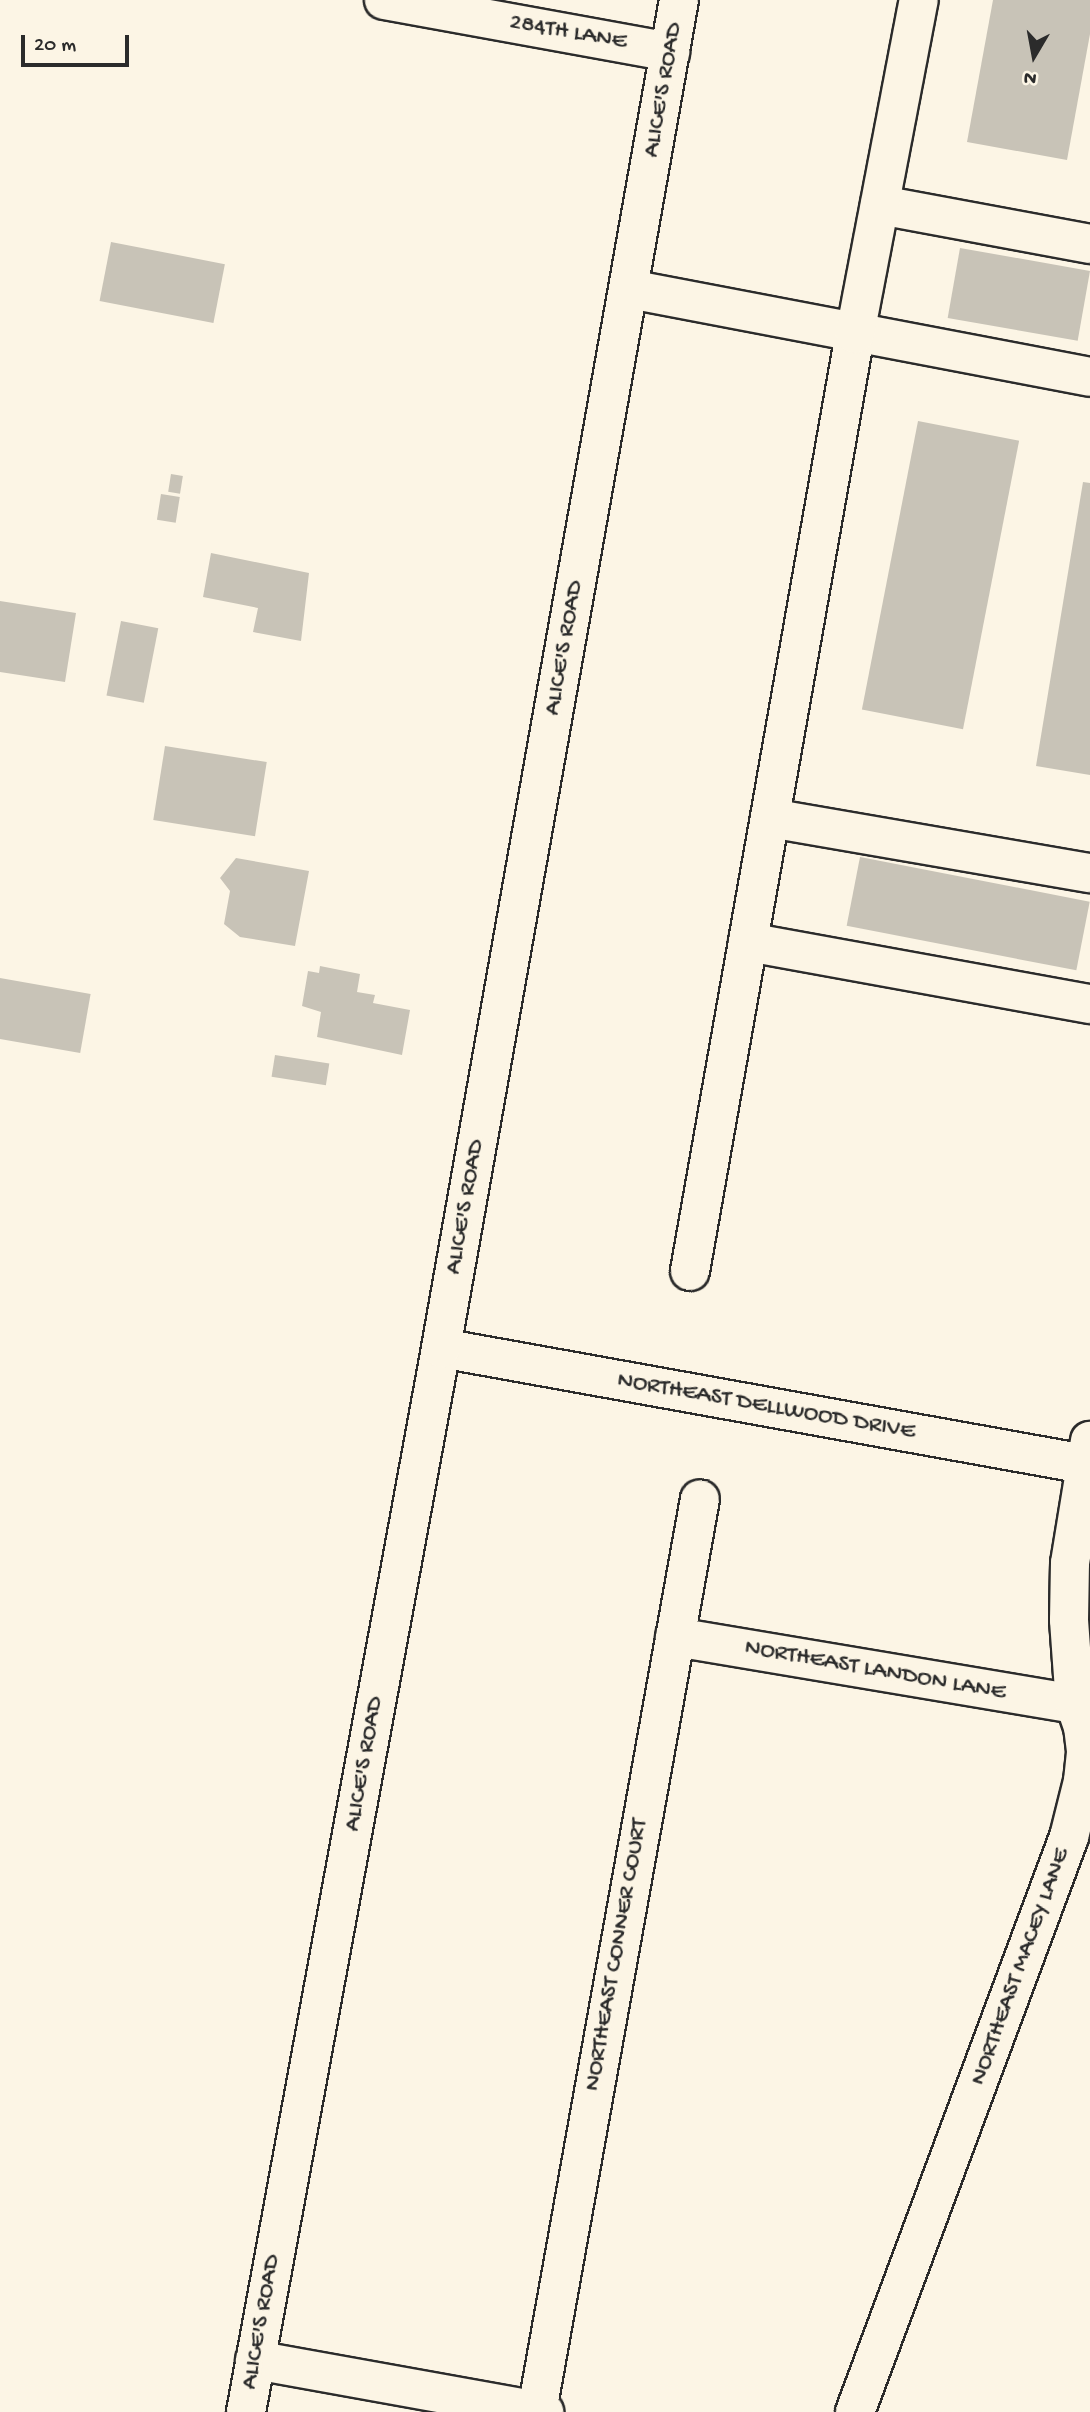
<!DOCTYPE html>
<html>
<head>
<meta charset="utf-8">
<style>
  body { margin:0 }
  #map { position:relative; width:1090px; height:2412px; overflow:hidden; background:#fcf5e5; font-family:"Gochi Hand",sans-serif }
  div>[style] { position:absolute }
  .building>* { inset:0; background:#c8c3b7; transform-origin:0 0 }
  .roads { filter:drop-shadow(2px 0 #2b2b2b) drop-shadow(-2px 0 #2b2b2b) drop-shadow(0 2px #2b2b2b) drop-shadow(0 -2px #2b2b2b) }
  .minor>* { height:38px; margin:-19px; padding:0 19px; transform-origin:19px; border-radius:19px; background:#fcf5e5 }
  .major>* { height:38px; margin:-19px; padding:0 19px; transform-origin:19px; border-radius:19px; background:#fcf5e5 }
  span { translate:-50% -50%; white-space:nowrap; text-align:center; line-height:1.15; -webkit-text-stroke:7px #fcf5e5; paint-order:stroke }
  .street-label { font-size:24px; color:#2b2b2b }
  .north { position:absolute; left:999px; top:21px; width:70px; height:70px; -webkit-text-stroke:5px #fcf5e5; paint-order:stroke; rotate:190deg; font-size:19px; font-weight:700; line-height:28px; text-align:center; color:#2b2b2b }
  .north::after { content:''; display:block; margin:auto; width:24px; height:32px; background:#2b2b2b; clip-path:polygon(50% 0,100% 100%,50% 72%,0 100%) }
  .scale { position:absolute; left:21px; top:35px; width:108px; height:32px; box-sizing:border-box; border:4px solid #2b2b2b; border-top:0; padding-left:9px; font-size:21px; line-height:24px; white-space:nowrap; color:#2b2b2b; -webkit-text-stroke:5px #fcf5e5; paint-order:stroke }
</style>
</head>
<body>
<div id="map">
  <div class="building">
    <div style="clip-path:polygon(993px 0,1090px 0,1090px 34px,1067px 160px,967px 142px)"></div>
    <div style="left:111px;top:242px;width:116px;height:60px;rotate:11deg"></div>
    <div style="left:960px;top:248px;width:132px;height:71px;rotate:10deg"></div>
    <div style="left:918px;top:421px;width:103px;height:294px;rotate:11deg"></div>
    <div style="left:171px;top:474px;width:12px;height:18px;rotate:9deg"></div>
    <div style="clip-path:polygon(1083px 482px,1090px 483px,1090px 775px,1036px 766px)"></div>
    <div style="left:161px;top:494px;width:19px;height:26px;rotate:9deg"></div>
    <div style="clip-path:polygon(211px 553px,309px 573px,301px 641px,253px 632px,258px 608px,203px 597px)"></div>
    <div style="clip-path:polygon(0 601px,76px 613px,65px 682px,0 672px)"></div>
    <div style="left:121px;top:621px;width:38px;height:76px;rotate:11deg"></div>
    <div style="left:165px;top:746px;width:103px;height:75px;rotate:9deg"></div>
    <div style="left:860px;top:857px;width:234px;height:70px;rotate:11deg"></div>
    <div style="clip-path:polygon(236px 858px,309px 871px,295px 946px,240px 937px,224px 924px,230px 891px,220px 878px)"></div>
    <div style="clip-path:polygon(320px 966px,360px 974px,357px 992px,375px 995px,373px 1003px,410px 1010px,402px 1055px,317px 1037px,321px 1012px,302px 1006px,308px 971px,319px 973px)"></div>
    <div style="left:0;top:978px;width:92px;height:60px;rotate:10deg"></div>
    <div style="left:275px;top:1055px;width:55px;height:22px;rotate:9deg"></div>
  </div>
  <div class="roads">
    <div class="minor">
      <div style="left:384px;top:0;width:291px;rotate:10.3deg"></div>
      <div style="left:880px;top:205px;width:214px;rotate:10.5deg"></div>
      <div style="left:629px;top:289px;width:469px;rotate:10.8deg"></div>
      <div style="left:770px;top:818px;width:325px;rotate:9.8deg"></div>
      <div style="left:748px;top:942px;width:348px;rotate:10.3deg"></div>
      <div style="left:690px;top:1271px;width:951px;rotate:-80.01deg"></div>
      <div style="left:855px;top:334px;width:340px;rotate:-79.2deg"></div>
      <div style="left:441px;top:1348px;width:659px;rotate:10.22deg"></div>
      <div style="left:675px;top:1637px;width:406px;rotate:9.5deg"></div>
      <div style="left:255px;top:2360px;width:294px;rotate:10.2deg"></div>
      <div style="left:537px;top:2411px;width:926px;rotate:-79.87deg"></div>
      <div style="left:855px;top:2412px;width:614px;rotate:-69.59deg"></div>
      <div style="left:1069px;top:1837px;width:58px;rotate:-76deg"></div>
      <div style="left:1083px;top:1781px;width:30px;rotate:-84deg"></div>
      <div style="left:1086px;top:1751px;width:24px;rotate:-97deg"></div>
      <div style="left:1083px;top:1727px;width:24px;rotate:-109deg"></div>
      <div style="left:1075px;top:1704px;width:84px;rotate:-94.1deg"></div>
      <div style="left:1069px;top:1620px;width:57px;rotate:-89deg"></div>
      <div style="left:1070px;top:1563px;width:124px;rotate:-80.7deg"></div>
    </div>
    <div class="major">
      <div style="left:246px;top:2412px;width:1082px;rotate:-79.61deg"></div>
      <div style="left:441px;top:1348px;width:1369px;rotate:-79.99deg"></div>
    </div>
  </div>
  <div class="street-label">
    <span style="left:568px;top:33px;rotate:10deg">284TH LANE</span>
    <span style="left:664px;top:90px;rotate:-80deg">ALICE'S ROAD</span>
    <span style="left:565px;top:648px;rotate:-80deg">ALICE'S ROAD</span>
    <span style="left:466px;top:1207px;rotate:-80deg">ALICE'S ROAD</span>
    <span style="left:766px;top:1407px;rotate:10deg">NORTHEAST DELLWOOD DRIVE</span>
    <span style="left:875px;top:1671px;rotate:10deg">NORTHEAST LANDON LANE</span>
    <span style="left:365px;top:1764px;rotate:-80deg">ALICE'S ROAD</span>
    <span style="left:617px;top:1955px;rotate:-80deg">NORTHEAST CONNER COURT</span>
    <span style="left:1021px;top:1967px;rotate:-70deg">NORTHEAST MACEY LANE</span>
    <span style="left:262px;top:2322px;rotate:-80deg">ALICE'S ROAD</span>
  </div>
  <div class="north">N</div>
  <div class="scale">20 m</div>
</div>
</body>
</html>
